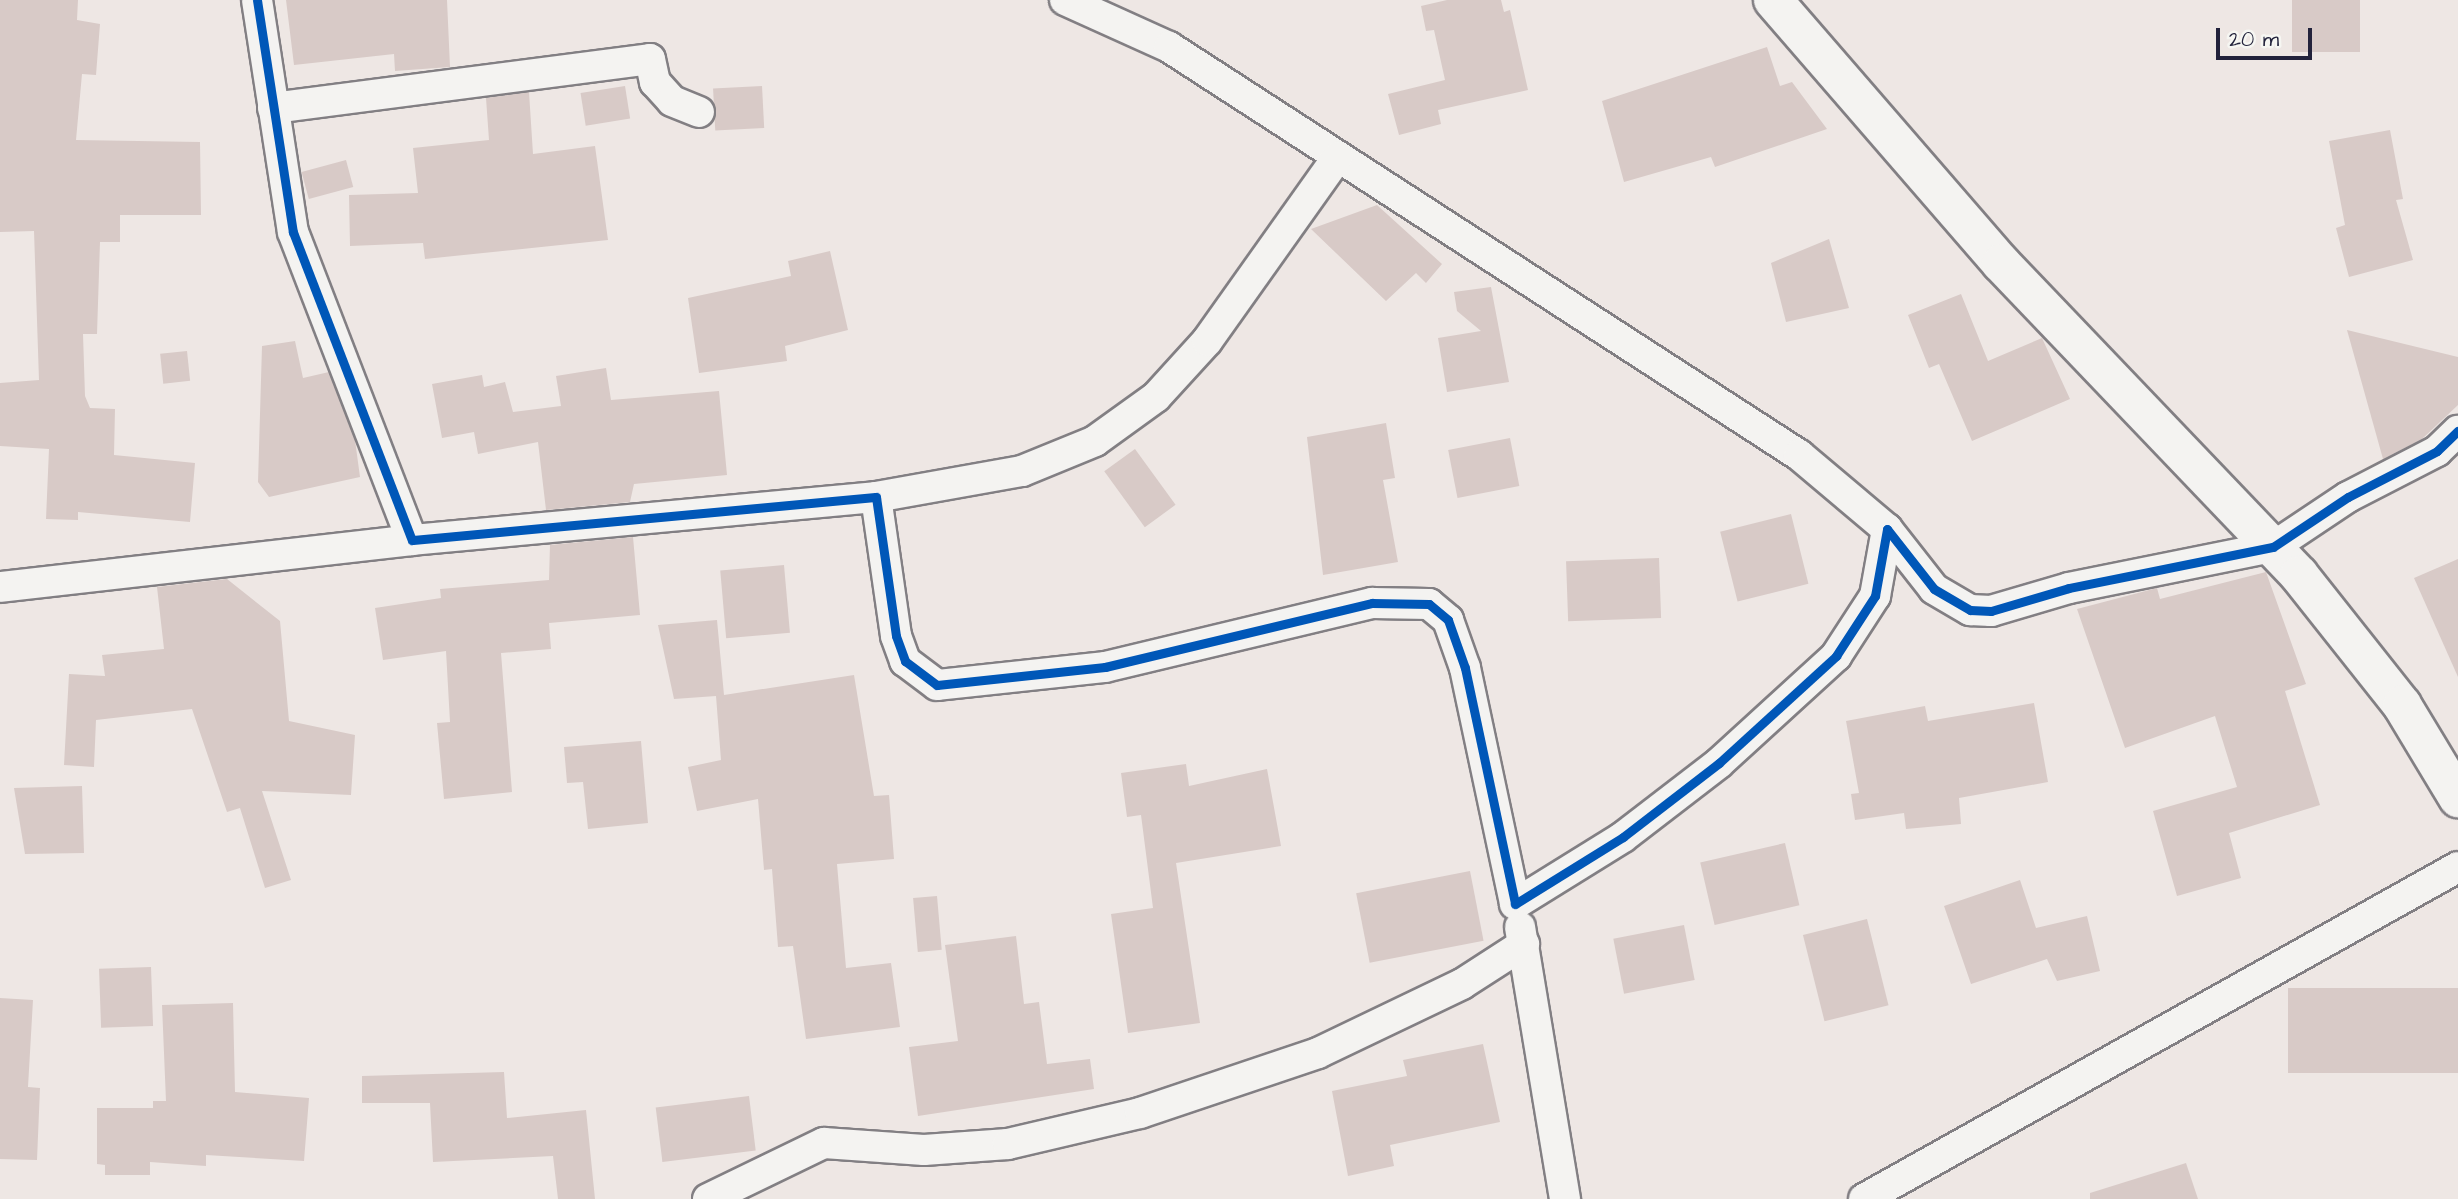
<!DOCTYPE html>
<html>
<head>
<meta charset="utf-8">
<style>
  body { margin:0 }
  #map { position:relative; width:2458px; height:1199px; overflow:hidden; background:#eee7e4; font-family:"Architects Daughter",sans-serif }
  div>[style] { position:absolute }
  .building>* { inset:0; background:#d8cac7; transform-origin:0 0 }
  .roads { filter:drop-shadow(2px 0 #827f83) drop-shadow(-2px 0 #827f83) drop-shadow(0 2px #827f83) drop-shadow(0 -2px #827f83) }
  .street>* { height:30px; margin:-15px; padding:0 15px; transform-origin:15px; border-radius:15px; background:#f4f3f1 }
  .secondary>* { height:38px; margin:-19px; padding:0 19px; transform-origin:19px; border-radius:19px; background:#f4f3f1 }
  .cycleway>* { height:9px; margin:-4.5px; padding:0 4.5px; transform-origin:4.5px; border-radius:4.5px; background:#0057b8 }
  span { translate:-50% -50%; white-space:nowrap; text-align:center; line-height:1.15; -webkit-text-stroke:7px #f6f6f2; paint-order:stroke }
  .scale { position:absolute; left:2216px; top:28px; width:96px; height:32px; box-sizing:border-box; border:4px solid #22223b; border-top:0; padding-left:9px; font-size:21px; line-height:24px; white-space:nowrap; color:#22223b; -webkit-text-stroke:5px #f6f6f2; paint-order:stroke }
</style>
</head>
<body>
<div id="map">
  <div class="building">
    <div style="clip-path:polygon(0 0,78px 0,77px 20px,100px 24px,96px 75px,82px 74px,76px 140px,200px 142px,201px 215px,120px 215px,120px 242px,100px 242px,97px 334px,83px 334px,85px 396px,90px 408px,115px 409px,114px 455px,195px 463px,190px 522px,78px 512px,78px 520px,46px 519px,49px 449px,0 446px,0 383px,39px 380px,34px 231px,0 232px)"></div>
    <div style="clip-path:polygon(286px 0,447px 0,450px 67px,395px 71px,394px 54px,294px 65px)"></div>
    <div style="clip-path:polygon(1447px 0,1501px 0,1504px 12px,1510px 10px,1528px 90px,1438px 110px,1441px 124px,1399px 135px,1388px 94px,1445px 80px,1434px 30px,1426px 31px,1421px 6px)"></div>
    <div style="left:2292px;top:0;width:68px;height:52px"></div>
    <div style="clip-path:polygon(1767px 47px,1780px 86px,1792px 82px,1827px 129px,1715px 167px,1711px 157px,1624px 182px,1602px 101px)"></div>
    <div style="left:625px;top:86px;width:33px;height:45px;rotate:81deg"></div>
    <div style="left:762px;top:86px;width:42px;height:49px;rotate:87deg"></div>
    <div style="clip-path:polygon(529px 92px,533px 154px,595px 146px,608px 240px,425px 259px,423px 243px,350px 246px,349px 195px,418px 193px,413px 148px,489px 140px,486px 98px)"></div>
    <div style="clip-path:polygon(2390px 130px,2403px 199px,2396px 200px,2413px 260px,2349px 277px,2336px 228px,2345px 225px,2329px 141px)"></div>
    <div style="left:346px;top:160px;width:28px;height:46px;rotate:75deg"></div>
    <div style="clip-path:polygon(1377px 205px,1442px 264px,1426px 283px,1416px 273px,1386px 301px,1311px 229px)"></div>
    <div style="clip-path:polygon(1829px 239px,1849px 308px,1786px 322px,1771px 263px)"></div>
    <div style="clip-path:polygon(830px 251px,848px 330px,785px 346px,787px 361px,699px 373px,688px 298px,791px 276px,788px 261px)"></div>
    <div style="clip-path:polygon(1491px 287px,1509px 382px,1447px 392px,1438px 338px,1481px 331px,1457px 311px,1454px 292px)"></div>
    <div style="clip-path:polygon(1961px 294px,1988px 361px,2042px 338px,2070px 399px,1972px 441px,1939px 364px,1929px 368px,1908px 315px)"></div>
    <div style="clip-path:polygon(2347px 330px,2458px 357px,2458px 405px,2422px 439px,2383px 459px)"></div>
    <div style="clip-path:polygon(295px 341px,303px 378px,329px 372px,355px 440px,360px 477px,269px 497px,258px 482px,262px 346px)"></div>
    <div style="left:187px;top:351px;width:30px;height:27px;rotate:84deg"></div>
    <div style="clip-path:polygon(606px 368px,611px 400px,719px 391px,727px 475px,634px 484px,630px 502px,546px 510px,538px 442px,478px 454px,474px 432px,442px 438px,432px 384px,482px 375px,484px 387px,505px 382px,513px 412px,561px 406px,556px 376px)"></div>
    <div style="clip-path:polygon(1386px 423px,1395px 478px,1383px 480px,1398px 562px,1323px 575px,1307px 437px)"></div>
    <div style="left:1510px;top:438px;width:49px;height:63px;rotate:79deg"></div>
    <div style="left:1135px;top:449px;width:69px;height:38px;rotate:54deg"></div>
    <div style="left:1791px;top:514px;width:72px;height:73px;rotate:76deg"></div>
    <div style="clip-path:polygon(633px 537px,640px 615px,549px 623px,551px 649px,501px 653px,512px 792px,444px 799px,437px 723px,450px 722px,446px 651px,383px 660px,375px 608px,441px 598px,440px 589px,549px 580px,550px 545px)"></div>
    <div style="left:1659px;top:558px;width:60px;height:93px;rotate:88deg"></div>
    <div style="clip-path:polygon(2458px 559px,2458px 677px,2414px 578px)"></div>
    <div style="left:784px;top:565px;width:68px;height:64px;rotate:85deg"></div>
    <div style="clip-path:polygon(2266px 572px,2306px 684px,2285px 691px,2320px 805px,2229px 833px,2241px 878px,2177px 896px,2153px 811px,2237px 787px,2215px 716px,2125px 748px,2077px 609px,2157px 588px,2160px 599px)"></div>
    <div style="clip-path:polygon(227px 579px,280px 621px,289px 721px,355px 735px,351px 795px,262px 791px,291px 880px,265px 888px,240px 808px,227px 812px,192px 709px,96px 720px,94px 767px,64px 765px,69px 674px,105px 676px,102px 655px,164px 649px,157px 587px)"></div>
    <div style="clip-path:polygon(717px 620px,724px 695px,854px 675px,874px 796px,889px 795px,894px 859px,837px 864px,846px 968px,891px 963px,900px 1027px,806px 1039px,793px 946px,778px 947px,772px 869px,764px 870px,758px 799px,697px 811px,688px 767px,721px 760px,716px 696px,674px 699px,658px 625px)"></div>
    <div style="clip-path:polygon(2034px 703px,2048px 782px,1959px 798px,1961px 824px,1906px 829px,1904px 813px,1855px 820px,1851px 794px,1859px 793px,1846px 721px,1925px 706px,1928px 721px)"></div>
    <div style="clip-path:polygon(641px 741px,648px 823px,588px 829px,583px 782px,567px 783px,564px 747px)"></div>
    <div style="clip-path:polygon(1186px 764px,1189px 786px,1267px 769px,1281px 846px,1176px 863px,1200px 1023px,1128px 1033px,1111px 914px,1153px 908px,1141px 815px,1127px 817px,1121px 773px)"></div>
    <div style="clip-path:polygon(82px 786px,84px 853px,25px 854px,14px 788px)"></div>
    <div style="left:1785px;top:843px;width:64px;height:87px;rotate:77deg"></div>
    <div style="left:1470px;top:871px;width:71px;height:116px;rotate:79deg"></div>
    <div style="clip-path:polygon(2020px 880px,2036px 928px,2087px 916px,2100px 971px,2057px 981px,2047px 959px,1971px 984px,1944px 906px)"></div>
    <div style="left:937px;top:896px;width:54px;height:24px;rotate:85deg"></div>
    <div style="left:1867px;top:919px;width:89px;height:66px;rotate:76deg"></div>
    <div style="left:1684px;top:925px;width:56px;height:72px;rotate:79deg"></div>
    <div style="clip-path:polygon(1016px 936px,1024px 1004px,1039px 1002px,1047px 1064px,1090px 1059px,1094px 1089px,918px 1116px,909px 1047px,958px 1041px,945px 945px)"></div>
    <div style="left:151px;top:967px;width:59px;height:52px;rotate:88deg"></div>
    <div style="left:2458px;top:988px;width:85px;height:170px;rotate:90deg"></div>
    <div style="clip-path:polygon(0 998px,33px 1000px,28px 1087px,40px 1088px,37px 1160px,0 1159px)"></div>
    <div style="clip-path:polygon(233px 1003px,235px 1092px,309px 1098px,304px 1161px,206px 1155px,206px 1166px,150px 1162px,150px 1175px,105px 1175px,105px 1165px,97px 1164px,97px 1108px,153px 1108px,153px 1101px,166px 1101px,162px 1005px)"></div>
    <div style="clip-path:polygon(1483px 1044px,1500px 1122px,1390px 1145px,1394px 1166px,1348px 1176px,1332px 1091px,1407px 1076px,1403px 1060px)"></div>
    <div style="clip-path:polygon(504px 1072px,507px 1118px,586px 1110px,595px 1199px,558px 1199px,553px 1156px,433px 1162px,430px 1103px,362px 1103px,362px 1076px)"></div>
    <div style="left:749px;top:1096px;width:55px;height:94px;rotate:83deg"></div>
    <div style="clip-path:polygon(2186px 1163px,2198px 1199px,2090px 1199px,2090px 1193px)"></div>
  </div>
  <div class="roads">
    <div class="street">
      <div style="left:257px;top:0;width:235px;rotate:81.2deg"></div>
      <div style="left:293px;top:232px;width:330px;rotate:68.9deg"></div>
      <div style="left:412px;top:540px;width:466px;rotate:-5.3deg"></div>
      <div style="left:876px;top:497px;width:140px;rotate:81.8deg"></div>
      <div style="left:896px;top:636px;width:27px;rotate:70deg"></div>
      <div style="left:905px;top:661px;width:40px;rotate:37deg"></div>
      <div style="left:937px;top:685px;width:169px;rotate:-6.1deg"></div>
      <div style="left:1105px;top:667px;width:275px;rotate:-13.5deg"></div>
      <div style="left:1372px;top:603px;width:57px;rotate:1deg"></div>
      <div style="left:1429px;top:604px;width:25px;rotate:40deg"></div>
      <div style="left:1448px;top:620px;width:51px;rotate:70.5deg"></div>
      <div style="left:1465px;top:668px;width:241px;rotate:78deg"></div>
      <div style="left:1515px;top:904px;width:127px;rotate:-31.8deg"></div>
      <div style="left:1623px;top:837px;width:121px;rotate:-37.6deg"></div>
      <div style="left:1719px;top:763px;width:159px;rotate:-42.4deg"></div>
      <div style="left:1836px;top:656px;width:72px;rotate:-57deg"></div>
      <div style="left:1875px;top:596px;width:68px;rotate:-79.8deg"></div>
      <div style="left:1887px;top:529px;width:76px;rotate:51.9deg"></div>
      <div style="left:1934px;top:589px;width:42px;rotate:30.3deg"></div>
      <div style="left:1970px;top:610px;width:21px;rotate:3deg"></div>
      <div style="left:1991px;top:611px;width:81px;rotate:-16.4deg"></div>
      <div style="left:2069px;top:588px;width:208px;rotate:-11.4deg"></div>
      <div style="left:2273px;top:547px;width:90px;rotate:-33.7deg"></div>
      <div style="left:2348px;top:497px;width:100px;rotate:-27.3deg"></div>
      <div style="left:2437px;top:451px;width:29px;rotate:-44deg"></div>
      <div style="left:1065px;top:0;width:114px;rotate:24.3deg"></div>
      <div style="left:1169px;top:47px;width:751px;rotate:32.93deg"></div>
      <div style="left:1799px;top:455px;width:115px;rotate:40.1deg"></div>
      <div style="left:273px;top:108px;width:380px;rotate:-7.4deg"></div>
      <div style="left:650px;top:59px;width:24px;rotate:78deg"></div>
      <div style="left:655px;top:82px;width:25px;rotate:48deg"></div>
      <div style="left:672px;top:101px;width:29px;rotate:22deg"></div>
      <div style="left:876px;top:497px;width:148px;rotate:-10.1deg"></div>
      <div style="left:1022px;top:471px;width:79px;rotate:-22.3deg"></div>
      <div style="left:1095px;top:441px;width:75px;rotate:-35.8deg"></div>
      <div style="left:1156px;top:397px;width:76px;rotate:-47.7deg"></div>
      <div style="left:1207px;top:341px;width:226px;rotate:-54.6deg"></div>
      <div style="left:0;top:587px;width:415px;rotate:-6.5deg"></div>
      <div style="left:1520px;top:927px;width:276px;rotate:80.6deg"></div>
      <div style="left:708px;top:1199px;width:129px;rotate:-25.8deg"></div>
      <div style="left:824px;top:1143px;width:100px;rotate:4deg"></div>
      <div style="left:924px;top:1150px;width:84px;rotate:-4.1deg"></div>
      <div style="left:1008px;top:1144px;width:136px;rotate:-13.2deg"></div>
      <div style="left:1140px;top:1113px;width:188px;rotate:-18.6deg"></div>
      <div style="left:1318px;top:1053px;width:160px;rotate:-25.6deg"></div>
      <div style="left:1462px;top:984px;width:74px;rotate:-32.8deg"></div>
      <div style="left:1864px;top:1199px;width:680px;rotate:-29.2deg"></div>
    </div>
    <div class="secondary">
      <div style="left:1773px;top:0;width:348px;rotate:49.1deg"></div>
      <div style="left:2001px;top:263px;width:431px;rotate:46.3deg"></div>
      <div style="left:2299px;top:575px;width:166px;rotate:51.6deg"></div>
      <div style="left:2402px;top:705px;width:109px;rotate:58.9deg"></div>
    </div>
  </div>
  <div class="cycleway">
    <div style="left:257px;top:0;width:235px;rotate:81.2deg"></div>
    <div style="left:293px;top:232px;width:330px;rotate:68.9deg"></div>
    <div style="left:412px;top:540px;width:466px;rotate:-5.3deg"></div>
    <div style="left:876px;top:497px;width:140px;rotate:81.8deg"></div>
    <div style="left:896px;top:636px;width:27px;rotate:70deg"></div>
    <div style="left:905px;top:661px;width:40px;rotate:37deg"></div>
    <div style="left:937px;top:685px;width:169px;rotate:-6.1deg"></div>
    <div style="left:1105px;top:667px;width:275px;rotate:-13.5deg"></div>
    <div style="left:1372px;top:603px;width:57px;rotate:1deg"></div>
    <div style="left:1429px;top:604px;width:25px;rotate:40deg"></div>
    <div style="left:1448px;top:620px;width:51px;rotate:70.5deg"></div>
    <div style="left:1465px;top:668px;width:241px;rotate:78deg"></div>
    <div style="left:1515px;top:904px;width:127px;rotate:-31.8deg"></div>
    <div style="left:1623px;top:837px;width:121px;rotate:-37.6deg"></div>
    <div style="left:1719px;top:763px;width:159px;rotate:-42.4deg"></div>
    <div style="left:1836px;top:656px;width:72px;rotate:-57deg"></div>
    <div style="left:1875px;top:596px;width:68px;rotate:-79.8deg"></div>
    <div style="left:1887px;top:529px;width:76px;rotate:51.9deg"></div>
    <div style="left:1934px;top:589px;width:42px;rotate:30.3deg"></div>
    <div style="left:1970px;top:610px;width:21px;rotate:3deg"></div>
    <div style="left:1991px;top:611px;width:81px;rotate:-16.4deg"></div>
    <div style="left:2069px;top:588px;width:208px;rotate:-11.4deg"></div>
    <div style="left:2273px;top:547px;width:90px;rotate:-33.7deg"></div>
    <div style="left:2348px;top:497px;width:100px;rotate:-27.3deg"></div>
    <div style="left:2437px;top:451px;width:29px;rotate:-44deg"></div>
  </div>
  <div class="scale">20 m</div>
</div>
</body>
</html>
